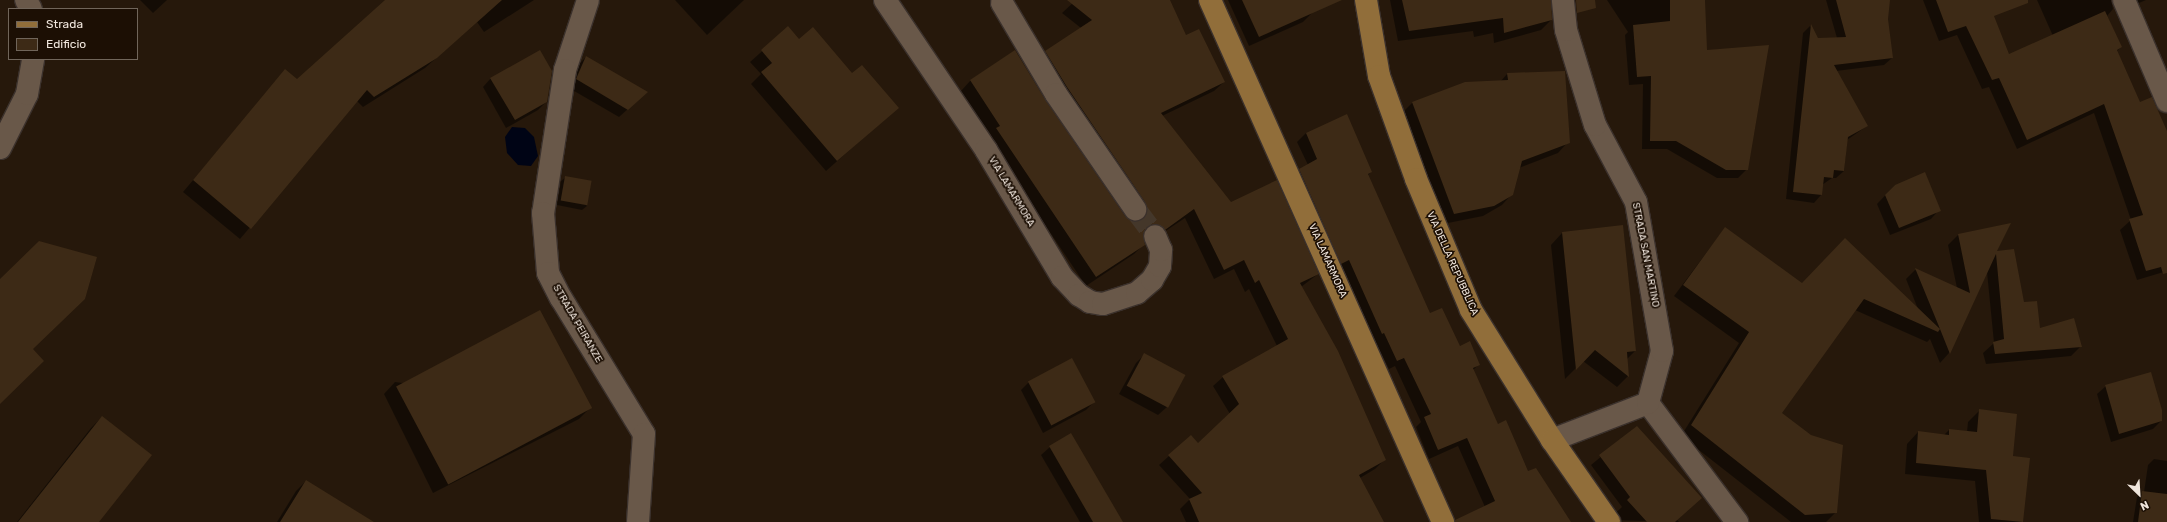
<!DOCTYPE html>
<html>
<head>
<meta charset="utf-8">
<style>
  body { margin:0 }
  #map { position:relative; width:2167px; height:522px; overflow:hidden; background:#26180b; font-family:Rubik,sans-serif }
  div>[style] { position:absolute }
  .water>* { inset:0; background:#000415 }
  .shadow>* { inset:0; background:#0007 }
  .building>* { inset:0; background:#3d2a16; transform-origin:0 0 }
  .street-tunnel>* { height:22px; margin-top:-11px; transform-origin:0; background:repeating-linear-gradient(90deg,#44372a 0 22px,transparent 0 33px) }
  .roads { filter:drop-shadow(1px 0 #3b312c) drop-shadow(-1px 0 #3b312c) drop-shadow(0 1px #3b312c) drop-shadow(0 -1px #3b312c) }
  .street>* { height:22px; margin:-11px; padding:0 11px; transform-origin:11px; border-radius:11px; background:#695849 }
  .primary>* { height:22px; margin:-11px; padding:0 11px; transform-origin:11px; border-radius:11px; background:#916e3a }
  span { translate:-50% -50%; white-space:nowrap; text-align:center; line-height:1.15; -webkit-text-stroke:3.5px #1c0f04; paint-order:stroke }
  .street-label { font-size:10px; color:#efe5dc }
  .legend { position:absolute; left:8px; top:8px; width:130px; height:52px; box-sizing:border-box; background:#1c0f04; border:1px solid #70655a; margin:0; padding:5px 7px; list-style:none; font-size:12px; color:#efe5dc }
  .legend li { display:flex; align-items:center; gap:8px; height:20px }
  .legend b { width:20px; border:1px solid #70655a }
  .north { position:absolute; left:2119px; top:474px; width:40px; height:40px; -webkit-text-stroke:3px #1c0f04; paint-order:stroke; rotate:155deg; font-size:11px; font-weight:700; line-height:16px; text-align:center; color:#efe5dc }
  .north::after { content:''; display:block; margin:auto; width:14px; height:18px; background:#efe5dc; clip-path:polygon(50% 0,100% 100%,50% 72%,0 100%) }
</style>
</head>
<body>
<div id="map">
  <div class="water">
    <div style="clip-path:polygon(512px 127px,525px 128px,534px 137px,538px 156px,531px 166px,518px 165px,507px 153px,505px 137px)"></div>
  </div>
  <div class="shadow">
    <div style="clip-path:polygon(140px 0,167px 0,153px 13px)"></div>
    <div style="clip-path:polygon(387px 0,534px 0,484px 32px,477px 22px,425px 68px,363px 107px,357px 101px,240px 239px,183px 192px,285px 71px,297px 80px)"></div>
    <div style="clip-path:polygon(675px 0,744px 0,707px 35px)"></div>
    <div style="clip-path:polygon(1076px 0,1169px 0,1185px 36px,1224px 82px,1214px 91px,1162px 116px,1231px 203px,1318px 274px,1301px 287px,1384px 460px,1375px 469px,1360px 478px,1382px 522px,1186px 522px,1180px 509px,1190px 499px,1159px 465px,1169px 456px,1198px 444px,1230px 414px,1213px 386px,1223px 377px,1277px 346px,1249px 289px,1245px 292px,1234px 269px,1214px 279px,1185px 218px,1155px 238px,1147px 233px,1142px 234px,1144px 244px,1134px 254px,1086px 286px,987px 138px,991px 135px,961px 91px,970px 81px,1014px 52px,1045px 102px,1124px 217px,1137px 222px,1138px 219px,1036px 61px,1081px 28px,1062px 13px)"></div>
    <div style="clip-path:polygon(1228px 0,1308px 0,1313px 12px,1303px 22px,1249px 46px)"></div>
    <div style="clip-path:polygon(1390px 0,1546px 0,1551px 20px,1541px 30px,1494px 43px,1493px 33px,1474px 37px,1473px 31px,1398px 41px)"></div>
    <div style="clip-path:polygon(1607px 0,1704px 0,1706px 51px,1747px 169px,1738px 178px,1717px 178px,1667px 149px,1642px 149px,1643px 84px,1629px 85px,1625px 35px,1628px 32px)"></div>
    <div style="clip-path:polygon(1826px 0,1889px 0,1887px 19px,1892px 58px,1884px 65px,1836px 71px,1867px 126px,1847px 140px,1844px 171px,1836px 178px,1832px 178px,1822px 185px,1821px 195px,1814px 203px,1786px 199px,1803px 33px,1810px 26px,1818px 39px,1837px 38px)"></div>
    <div style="clip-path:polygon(1923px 0,1987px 0,2008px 55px,2053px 36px,2037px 0,2111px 0,2113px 9px,2107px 16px,2121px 47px,2117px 51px,2139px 103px,2151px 99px,2167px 135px,2167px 271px,2137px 280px,2120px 230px,2131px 220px,2094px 113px,2017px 149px,1989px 87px,1982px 89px,1957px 35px,1939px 41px)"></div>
    <div style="clip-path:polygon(2122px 0,2146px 0,2127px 8px)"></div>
    <div style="clip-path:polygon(788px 28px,799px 40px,852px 74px,897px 108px,826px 171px,751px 84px,761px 74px,750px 62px)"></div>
    <div style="clip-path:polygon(586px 57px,638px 100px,619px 117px,569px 88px,578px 65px)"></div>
    <div style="clip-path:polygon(1507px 74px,1568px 142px,1558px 153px,1519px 168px,1512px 194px,1502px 205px,1483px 216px,1443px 224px,1402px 113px,1412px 103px,1500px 82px)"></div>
    <div style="clip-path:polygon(491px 78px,547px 101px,538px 110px,506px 128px,483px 87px)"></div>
    <div style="clip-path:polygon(1306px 133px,1371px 172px,1367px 176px,1429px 314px,1459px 347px,1479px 364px,1473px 370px,1498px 425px,1528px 473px,1570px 522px,1460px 522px,1485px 507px,1458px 446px,1429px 459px,1416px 427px,1421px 422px,1395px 366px,1389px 369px,1375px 341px,1373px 342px,1291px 178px,1308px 165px,1297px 142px)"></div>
    <div style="clip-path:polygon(566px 177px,587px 206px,582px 210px,557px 205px,561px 181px)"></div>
    <div style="clip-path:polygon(1895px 185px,1939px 210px,1931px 219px,1890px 235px,1877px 204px)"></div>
    <div style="clip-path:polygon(1725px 228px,1802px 284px,1918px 309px,1906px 279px,1915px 270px,1957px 288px,1948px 245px,1958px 235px,1996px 253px,2039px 330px,2081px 346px,2071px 356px,1986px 364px,1983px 353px,1994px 343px,1987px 272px,1949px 353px,1940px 363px,1930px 339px,1927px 342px,1855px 310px,1781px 413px,1836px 512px,1826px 522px,1791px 522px,1681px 436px,1739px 343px,1674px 296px)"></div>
    <div style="clip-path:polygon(1562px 233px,1635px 351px,1626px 360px,1628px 376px,1617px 387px,1583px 361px,1565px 379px,1551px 245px)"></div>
    <div style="clip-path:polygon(1144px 355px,1167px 407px,1158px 415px,1119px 394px,1136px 363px)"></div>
    <div style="clip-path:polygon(395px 382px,590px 408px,579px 419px,433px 493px,384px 394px)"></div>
    <div style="clip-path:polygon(1029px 382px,1094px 402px,1086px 410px,1043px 433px,1021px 390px)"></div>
    <div style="clip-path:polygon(2106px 386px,2161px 421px,2153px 429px,2111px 442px,2097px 394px)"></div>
    <div style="clip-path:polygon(1980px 410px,2012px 457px,2029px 459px,2022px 522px,1979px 522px,1975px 481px,1905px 474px,1907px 444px,1918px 432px,1944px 435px,1949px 430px,1967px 432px,1968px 422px)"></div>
    <div style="clip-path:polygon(102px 417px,98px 522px,17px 522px,91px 428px)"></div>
    <div style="clip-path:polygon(1637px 427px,1677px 520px,1679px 522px,1608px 520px,1622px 507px,1591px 465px)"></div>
    <div style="clip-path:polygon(1050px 447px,1122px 522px,1080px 522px,1041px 455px)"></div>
    <div style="clip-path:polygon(2154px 459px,2167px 461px,2167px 522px,2133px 522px,2137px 497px,2144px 492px,2148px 465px)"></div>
    <div style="clip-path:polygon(306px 481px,373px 522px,277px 522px,296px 491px)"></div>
  </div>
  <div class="building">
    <div style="clip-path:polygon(385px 0,502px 0,437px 58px,374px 97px,367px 90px,251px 229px,193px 180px,285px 69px,297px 79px)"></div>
    <div style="clip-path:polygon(1067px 0,1170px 0,1186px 35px,1199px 29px,1225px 82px,1161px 113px,1231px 202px,1277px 180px,1319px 274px,1300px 283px,1338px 351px,1386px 460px,1359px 475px,1384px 522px,1199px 522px,1189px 499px,1202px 493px,1168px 455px,1191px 435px,1198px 443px,1239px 404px,1222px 376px,1288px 339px,1259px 280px,1255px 283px,1244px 260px,1224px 270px,1194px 209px,1165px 230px,1157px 224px,1150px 225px,1143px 234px,1145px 245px,1096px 277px,996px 128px,1000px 126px,970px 80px,1015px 50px,1046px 101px,1125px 216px,1136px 221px,1146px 215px,1145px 202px,1067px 87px,1045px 51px,1092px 20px)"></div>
    <div style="clip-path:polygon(1242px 0,1342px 0,1259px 37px)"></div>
    <div style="clip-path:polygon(1402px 0,1551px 0,1552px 20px,1504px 33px,1503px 18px,1409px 31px)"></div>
    <div style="clip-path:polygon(1576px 0,1595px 0,1596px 8px,1577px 13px)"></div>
    <div style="clip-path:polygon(1670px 0,1705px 0,1707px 50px,1769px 45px,1748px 170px,1726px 170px,1676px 141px,1650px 141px,1651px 76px,1637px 77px,1633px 25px,1670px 21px)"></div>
    <div style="clip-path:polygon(1836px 0,1890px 0,1888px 19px,1893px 58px,1834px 65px,1868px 126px,1848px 137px,1844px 171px,1834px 170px,1833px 178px,1824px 177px,1822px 195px,1793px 192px,1811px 24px,1818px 38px,1846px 37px)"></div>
    <div style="clip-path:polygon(1936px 0,2028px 0,2028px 3px,1994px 16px,2009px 54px,2105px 11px,2122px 47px,2117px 50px,2140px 102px,2152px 97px,2167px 131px,2167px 273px,2163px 274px,2161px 267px,2146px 271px,2129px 219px,2143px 215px,2104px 104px,2027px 140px,1999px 78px,1992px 80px,1966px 26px,1948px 32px)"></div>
    <div style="clip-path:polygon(788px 26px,799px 39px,813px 27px,852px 73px,862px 65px,899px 108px,837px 161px,761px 72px,772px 63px,761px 50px)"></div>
    <div style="clip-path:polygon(540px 50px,552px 71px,547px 102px,515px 120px,490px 78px)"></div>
    <div style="clip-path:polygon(586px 56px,648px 92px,628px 110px,576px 79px)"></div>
    <div style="clip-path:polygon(1565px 71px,1570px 143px,1522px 161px,1513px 195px,1494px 206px,1454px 214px,1412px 102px,1465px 82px,1508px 80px,1507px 73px)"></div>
    <div style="clip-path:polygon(1347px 114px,1372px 172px,1368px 174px,1430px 313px,1442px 308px,1460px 346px,1470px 341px,1480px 365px,1473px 368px,1498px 424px,1506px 420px,1528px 471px,1536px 468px,1571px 522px,1455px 522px,1455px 520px,1495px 501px,1467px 438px,1438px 450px,1424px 417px,1431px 414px,1404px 358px,1397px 361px,1384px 333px,1382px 334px,1349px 260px,1341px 264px,1299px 169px,1317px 159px,1306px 133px)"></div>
    <div style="clip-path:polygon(1925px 172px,1941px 211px,1899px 228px,1885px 195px,1895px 185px)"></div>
    <div style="left:565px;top:176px;width:27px;height:25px;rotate:10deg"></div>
    <div style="clip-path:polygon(2011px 223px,1997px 251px,2014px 249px,2024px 302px,2037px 301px,2040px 328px,2074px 318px,2082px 347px,1995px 354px,1993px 342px,2004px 339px,1996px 254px,1950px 354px,1940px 329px,1938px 332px,1864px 299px,1782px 413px,1811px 435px,1843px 445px,1837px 513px,1805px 515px,1691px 425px,1749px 332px,1683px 285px,1725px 227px,1802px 283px,1845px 238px,1940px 329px,1915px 268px,1970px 293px,1958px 234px)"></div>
    <div style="clip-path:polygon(1623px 225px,1636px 351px,1627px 352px,1629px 377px,1595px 350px,1576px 370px,1562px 232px)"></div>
    <div style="clip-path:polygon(39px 241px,97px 257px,85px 299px,33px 349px,44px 361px,0 404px,0 279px)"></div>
    <div style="left:540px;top:310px;width:111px;height:163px;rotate:62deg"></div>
    <div style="left:1144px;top:353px;width:47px;height:37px;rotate:28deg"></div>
    <div style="left:1072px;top:358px;width:50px;height:50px;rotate:62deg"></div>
    <div style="clip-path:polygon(2151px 372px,2162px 410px,2162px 421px,2119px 434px,2105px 385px)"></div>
    <div style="clip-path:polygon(1979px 409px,2017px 414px,2013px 456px,2030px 458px,2023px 522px,1991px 519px,1986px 470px,1916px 463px,1918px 431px,1949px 435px,1949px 429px,1977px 432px)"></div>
    <div style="clip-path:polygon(102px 416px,152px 455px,99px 522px,18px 522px)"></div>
    <div style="clip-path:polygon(1637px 426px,1702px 498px,1675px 522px,1647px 522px,1627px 500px,1630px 497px,1599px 455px)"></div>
    <div style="clip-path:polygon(1071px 433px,1123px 522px,1093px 522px,1049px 446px)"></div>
    <div style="clip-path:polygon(306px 480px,327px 493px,374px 522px,280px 522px)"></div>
    <div style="clip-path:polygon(2142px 491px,2167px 494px,2167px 522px,2138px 522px)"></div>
  </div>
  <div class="street-tunnel">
    <div style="left:1135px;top:209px;width:34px;rotate:53deg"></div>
  </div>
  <div class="roads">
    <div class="street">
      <div style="left:26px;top:0;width:10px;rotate:61deg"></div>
      <div style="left:588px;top:0;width:74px;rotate:108.2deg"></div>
      <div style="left:565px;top:70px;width:145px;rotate:98.7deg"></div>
      <div style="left:543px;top:213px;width:60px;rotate:85.2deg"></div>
      <div style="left:548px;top:273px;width:28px;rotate:63deg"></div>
      <div style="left:561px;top:298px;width:159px;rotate:58.6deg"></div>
      <div style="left:644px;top:434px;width:88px;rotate:93.9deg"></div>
      <div style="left:885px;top:0;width:181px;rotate:56deg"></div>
      <div style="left:986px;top:150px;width:148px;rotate:59.1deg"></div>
      <div style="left:1062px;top:277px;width:25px;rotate:47deg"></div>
      <div style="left:1079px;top:295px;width:13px;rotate:32deg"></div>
      <div style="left:1090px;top:302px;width:13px;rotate:9deg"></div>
      <div style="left:1103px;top:304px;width:36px;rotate:-18deg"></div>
      <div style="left:1137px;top:293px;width:20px;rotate:-41deg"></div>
      <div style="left:1152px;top:280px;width:16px;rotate:-60deg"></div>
      <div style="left:1160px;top:266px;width:16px;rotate:-86deg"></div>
      <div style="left:1161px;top:250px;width:15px;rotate:-113deg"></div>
      <div style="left:2124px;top:0;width:110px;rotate:66.9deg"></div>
      <div style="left:1002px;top:3px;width:106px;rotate:59.3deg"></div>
      <div style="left:1056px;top:94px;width:140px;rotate:55.5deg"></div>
      <div style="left:0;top:148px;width:60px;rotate:-63.4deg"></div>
      <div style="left:27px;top:94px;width:36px;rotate:-80deg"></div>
      <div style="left:1648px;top:403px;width:149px;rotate:53.2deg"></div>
      <div style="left:1552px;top:440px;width:103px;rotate:-21.1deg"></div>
      <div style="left:1648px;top:403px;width:54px;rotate:-74.9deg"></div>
      <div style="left:1662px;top:351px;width:151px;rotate:-99.9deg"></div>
      <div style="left:1636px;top:202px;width:87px;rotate:-118deg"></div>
      <div style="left:1595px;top:125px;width:99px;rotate:-107deg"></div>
      <div style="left:1566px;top:30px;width:30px;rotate:-96deg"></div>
    </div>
    <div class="primary">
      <div style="left:1210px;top:0;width:572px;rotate:65.95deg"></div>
      <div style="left:1366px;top:0;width:77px;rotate:80.3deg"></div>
      <div style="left:1379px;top:76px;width:109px;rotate:70.2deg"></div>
      <div style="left:1416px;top:179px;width:142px;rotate:67.2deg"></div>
      <div style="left:1471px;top:310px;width:153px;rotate:58.1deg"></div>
      <div style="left:1552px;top:440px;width:100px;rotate:55.2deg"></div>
    </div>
  </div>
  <div class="street-label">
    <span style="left:1011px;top:192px;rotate:59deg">VIA LAMARMORA</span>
    <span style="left:1645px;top:255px;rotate:79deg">STRADA SAN MARTINO</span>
    <span style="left:1327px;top:261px;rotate:66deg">VIA LAMARMORA</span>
    <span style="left:1452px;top:264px;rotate:66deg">VIA DELLA REPUBBLICA</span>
    <span style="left:577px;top:324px;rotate:60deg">STRADA PEIRANZE</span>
  </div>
  <ul class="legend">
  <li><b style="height:5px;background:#916e3a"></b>Strada</li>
  <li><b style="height:11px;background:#3d2a16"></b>Edificio</li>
  </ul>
  <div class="north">N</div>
</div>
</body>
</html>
